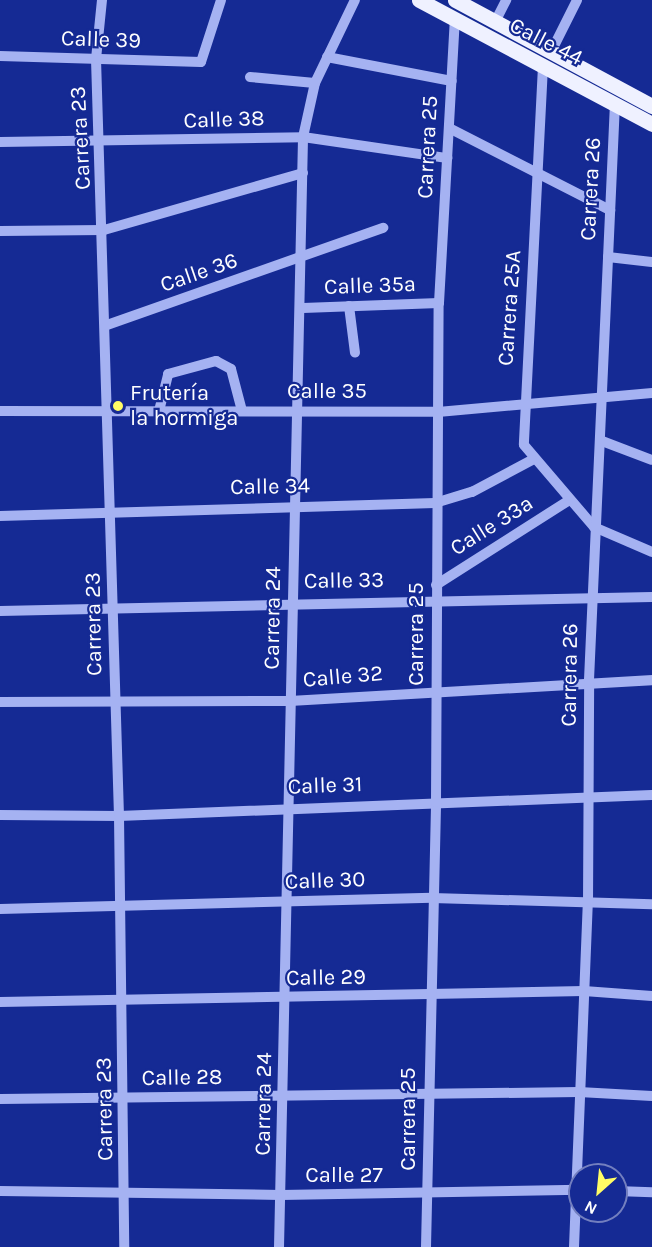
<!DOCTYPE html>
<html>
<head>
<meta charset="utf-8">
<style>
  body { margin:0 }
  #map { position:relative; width:652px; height:1247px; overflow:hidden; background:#152a94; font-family:Karla,sans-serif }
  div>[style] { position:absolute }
  .minor>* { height:10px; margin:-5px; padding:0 5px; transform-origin:5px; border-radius:5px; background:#a5b2f2 }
  .major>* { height:15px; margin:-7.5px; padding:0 7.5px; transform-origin:7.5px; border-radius:7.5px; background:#eff1ff }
  .dots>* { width:16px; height:16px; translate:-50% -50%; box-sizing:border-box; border:3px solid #152a94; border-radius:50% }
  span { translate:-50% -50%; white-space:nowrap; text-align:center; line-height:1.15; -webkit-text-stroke:4.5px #152a94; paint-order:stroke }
  .street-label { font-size:22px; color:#fff }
  .poi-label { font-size:22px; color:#fff }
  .left { translate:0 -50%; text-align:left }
  .north { position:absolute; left:568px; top:1163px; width:60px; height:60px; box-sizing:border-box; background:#152a94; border:2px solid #737fbf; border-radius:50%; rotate:207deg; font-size:16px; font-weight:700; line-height:24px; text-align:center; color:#fff }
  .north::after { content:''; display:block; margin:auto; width:21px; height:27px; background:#fffc65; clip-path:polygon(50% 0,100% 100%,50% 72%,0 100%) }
</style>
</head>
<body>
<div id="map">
  <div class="minor">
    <div style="left:102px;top:0;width:59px;rotate:95.8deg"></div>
    <div style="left:96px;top:59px;width:757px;rotate:88.26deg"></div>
    <div style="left:119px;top:816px;width:431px;rotate:89.3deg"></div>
    <div style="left:495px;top:22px;width:25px;rotate:-63deg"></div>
    <div style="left:552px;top:50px;width:56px;rotate:-63.4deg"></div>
    <div style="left:0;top:56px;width:201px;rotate:1.7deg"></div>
    <div style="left:201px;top:62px;width:65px;rotate:-72.1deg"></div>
    <div style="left:327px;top:57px;width:127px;rotate:10.9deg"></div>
    <div style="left:543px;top:66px;width:379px;rotate:92.9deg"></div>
    <div style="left:524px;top:445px;width:108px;rotate:49.5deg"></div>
    <div style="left:594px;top:527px;width:63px;rotate:23.3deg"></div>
    <div style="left:250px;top:77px;width:65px;rotate:5.3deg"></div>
    <div style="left:449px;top:128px;width:181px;rotate:27deg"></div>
    <div style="left:0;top:142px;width:303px;rotate:-0.9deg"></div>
    <div style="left:303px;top:137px;width:146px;rotate:8.3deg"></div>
    <div style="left:0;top:231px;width:104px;rotate:-0.6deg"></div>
    <div style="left:104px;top:230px;width:207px;rotate:-16deg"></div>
    <div style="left:608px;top:257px;width:44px;rotate:6.5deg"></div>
    <div style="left:349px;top:306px;width:47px;rotate:82.7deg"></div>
    <div style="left:303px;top:308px;width:136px;rotate:-2.1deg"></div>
    <div style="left:107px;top:325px;width:293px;rotate:-19.4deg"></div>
    <div style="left:0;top:411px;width:438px;rotate:0.1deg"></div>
    <div style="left:438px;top:412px;width:215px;rotate:-5.1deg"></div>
    <div style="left:159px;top:411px;width:38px;rotate:-76deg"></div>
    <div style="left:168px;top:374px;width:50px;rotate:-15.2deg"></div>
    <div style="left:216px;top:361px;width:17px;rotate:28deg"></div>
    <div style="left:231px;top:369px;width:43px;rotate:75.3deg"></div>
    <div style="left:602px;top:441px;width:53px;rotate:20.8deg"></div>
    <div style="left:0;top:516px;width:435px;rotate:-1.7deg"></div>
    <div style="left:435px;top:503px;width:39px;rotate:-17deg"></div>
    <div style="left:472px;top:492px;width:68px;rotate:-28.1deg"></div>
    <div style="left:436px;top:585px;width:156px;rotate:-32.5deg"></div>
    <div style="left:0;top:611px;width:652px;rotate:-1.23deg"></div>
    <div style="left:0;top:702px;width:290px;rotate:-0.2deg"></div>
    <div style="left:290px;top:701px;width:363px;rotate:-3.3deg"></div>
    <div style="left:0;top:815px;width:119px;rotate:0.5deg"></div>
    <div style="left:119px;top:816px;width:533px;rotate:-2.26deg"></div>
    <div style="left:0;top:909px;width:432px;rotate:-1.5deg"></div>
    <div style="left:432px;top:898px;width:220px;rotate:1.6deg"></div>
    <div style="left:0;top:1002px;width:584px;rotate:-1.08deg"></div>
    <div style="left:584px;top:991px;width:68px;rotate:4.2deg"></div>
    <div style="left:0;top:1099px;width:579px;rotate:-0.69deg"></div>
    <div style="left:579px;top:1092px;width:73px;rotate:3.1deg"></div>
    <div style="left:0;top:1191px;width:281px;rotate:0.8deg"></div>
    <div style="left:281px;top:1195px;width:299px;rotate:-1deg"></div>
    <div style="left:616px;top:1191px;width:36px;rotate:2deg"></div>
    <div style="left:279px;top:1247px;width:1110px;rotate:-88.76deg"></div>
    <div style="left:303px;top:137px;width:55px;rotate:-77.5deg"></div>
    <div style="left:315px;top:83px;width:92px;rotate:-64.3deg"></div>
    <div style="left:426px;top:1247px;width:445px;rotate:-88.7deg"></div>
    <div style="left:436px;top:802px;width:499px;rotate:-89.7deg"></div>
    <div style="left:439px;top:303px;width:282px;rotate:-86.8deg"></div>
    <div style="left:574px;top:1247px;width:343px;rotate:-87.7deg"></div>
    <div style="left:588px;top:904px;width:224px;rotate:-89.7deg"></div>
    <div style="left:589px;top:680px;width:577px;rotate:-87.42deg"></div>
  </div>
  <div class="major">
    <div style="left:419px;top:0;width:264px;rotate:28deg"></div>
    <div style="left:455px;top:0;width:224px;rotate:28.3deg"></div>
  </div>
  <div class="dots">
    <div style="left:118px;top:406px;background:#fffc65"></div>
  </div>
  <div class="street-label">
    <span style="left:101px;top:40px;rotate:2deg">Calle 39</span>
    <span style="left:546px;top:42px;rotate:27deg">Calle 44</span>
    <span style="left:224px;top:120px;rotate:-2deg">Calle 38</span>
    <span style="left:81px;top:138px;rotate:-93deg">Carrera 23</span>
    <span style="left:428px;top:147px;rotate:-87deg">Carrera 25</span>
    <span style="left:591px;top:189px;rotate:-87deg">Carrera 26</span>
    <span style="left:199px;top:273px;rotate:-19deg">Calle 36</span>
    <span style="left:370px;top:286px;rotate:-2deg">Calle 35a</span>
    <span style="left:510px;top:308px;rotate:-86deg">Carrera 25A</span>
    <span style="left:327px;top:392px">Calle 35</span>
    <span style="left:270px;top:487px;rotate:-1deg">Calle 34</span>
    <span style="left:492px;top:526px;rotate:-32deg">Calle 33a</span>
    <span style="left:344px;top:581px;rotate:-1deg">Calle 33</span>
    <span style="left:273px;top:618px;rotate:-89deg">Carrera 24</span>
    <span style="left:94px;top:624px;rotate:-91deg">Carrera 23</span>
    <span style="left:417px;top:634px;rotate:-90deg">Carrera 25</span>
    <span style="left:570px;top:675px;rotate:-89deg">Carrera 26</span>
    <span style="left:343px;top:677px;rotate:-5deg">Calle 32</span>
    <span style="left:325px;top:786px;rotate:-2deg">Calle 31</span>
    <span style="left:325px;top:881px;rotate:-2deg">Calle 30</span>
    <span style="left:326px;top:978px;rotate:-1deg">Calle 29</span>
    <span style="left:182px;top:1078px;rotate:-1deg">Calle 28</span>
    <span style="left:264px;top:1104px;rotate:-89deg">Carrera 24</span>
    <span style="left:105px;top:1109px;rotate:-91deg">Carrera 23</span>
    <span style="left:409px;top:1119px;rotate:-90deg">Carrera 25</span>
    <span style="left:344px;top:1176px">Calle 27</span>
  </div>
  <div class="poi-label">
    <span class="left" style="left:130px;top:406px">Frutería<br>la hormiga</span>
  </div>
  <div class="north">N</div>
</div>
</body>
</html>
